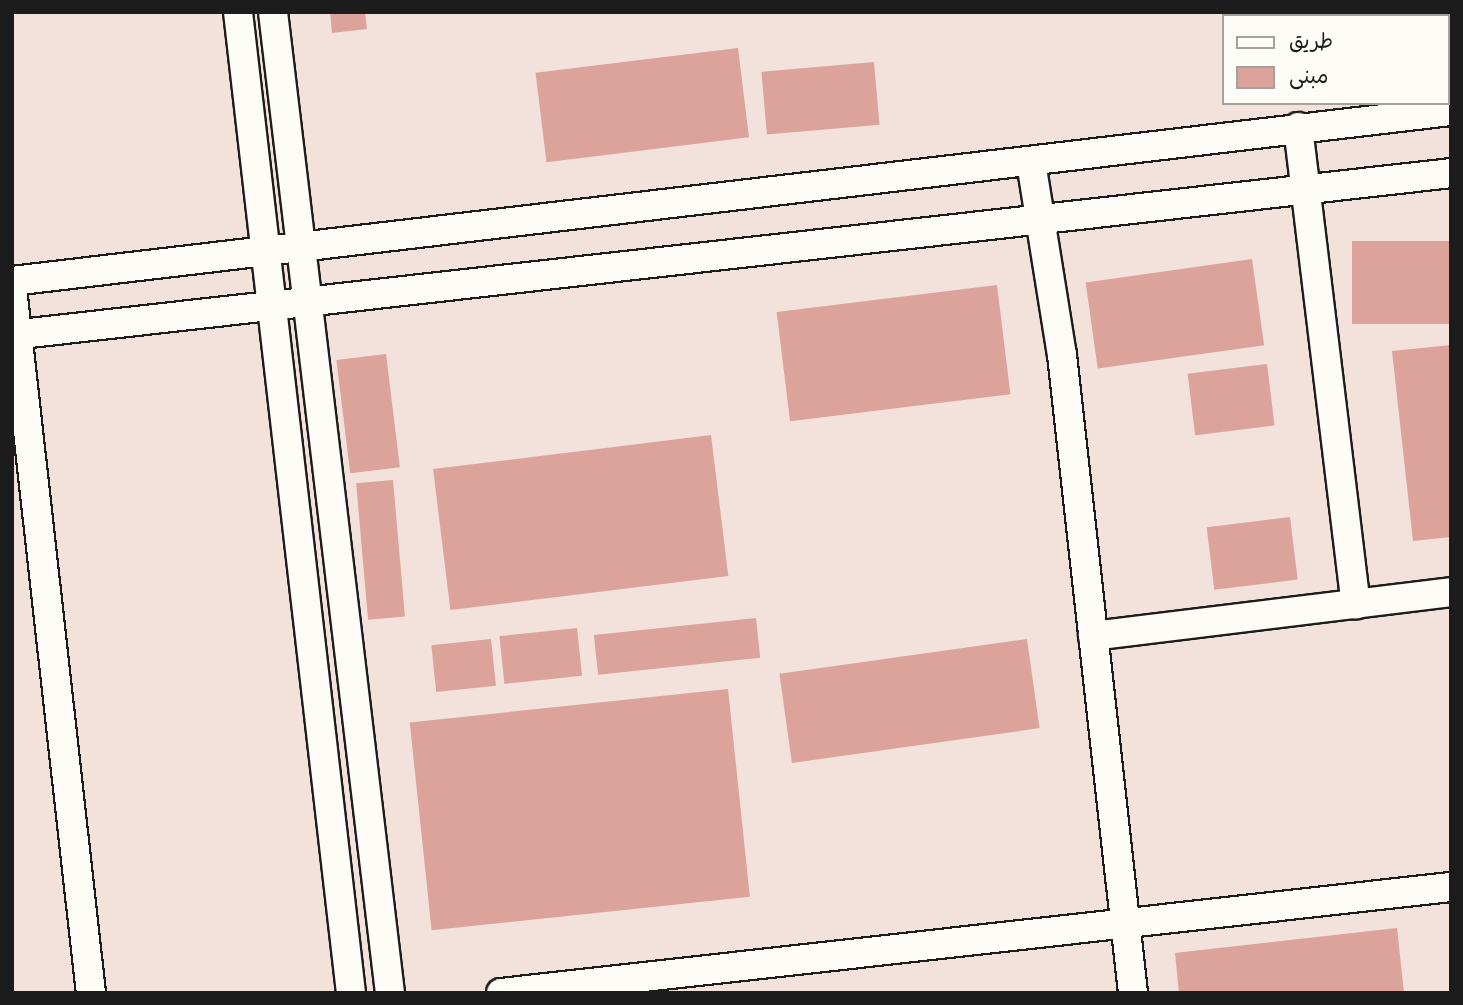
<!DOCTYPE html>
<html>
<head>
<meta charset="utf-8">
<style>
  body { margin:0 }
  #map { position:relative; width:1463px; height:1005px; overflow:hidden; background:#fdfcf7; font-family:"Balsamiq Sans","Playpen Sans Arabic",sans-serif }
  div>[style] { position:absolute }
  .built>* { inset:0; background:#f3e1db }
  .building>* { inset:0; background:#dca39a; transform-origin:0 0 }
  .roads { filter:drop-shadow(2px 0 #1c1c1c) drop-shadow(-2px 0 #1c1c1c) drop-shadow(0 2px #1c1c1c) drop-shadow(0 -2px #1c1c1c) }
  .minor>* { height:28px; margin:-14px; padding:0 14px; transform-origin:14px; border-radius:14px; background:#fdfcf7 }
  span { translate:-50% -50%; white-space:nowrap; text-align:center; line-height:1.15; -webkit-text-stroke:5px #fdfcf7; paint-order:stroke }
  .frame { position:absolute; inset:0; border:14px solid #1c1c1c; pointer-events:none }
  .legend { position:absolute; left:1222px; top:14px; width:228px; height:91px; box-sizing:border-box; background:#fdfcf7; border:2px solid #a3a29f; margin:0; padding:9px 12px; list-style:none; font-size:21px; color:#1c1c1c }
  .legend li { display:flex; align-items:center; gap:14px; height:35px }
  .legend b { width:35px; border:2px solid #a3a29f }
</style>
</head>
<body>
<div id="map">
  <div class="built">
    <div style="clip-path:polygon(evenodd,12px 12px,1451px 12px,1451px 993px,12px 993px,12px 12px,1223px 16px,1447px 16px,1447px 103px,1223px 103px,1223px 16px)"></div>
  </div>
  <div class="building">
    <div style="clip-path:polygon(330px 12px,365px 12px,367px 29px,332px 33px)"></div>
    <div style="left:738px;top:48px;width:90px;height:204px;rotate:83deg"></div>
    <div style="left:874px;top:62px;width:63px;height:113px;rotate:85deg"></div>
    <div style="left:1451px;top:241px;width:83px;height:99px;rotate:90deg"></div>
    <div style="left:1252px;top:259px;width:87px;height:168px;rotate:82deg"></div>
    <div style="left:997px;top:285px;width:110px;height:222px;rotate:83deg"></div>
    <div style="clip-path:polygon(1451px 345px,1451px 537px,1413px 541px,1392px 351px)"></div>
    <div style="left:386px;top:354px;width:114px;height:50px;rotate:83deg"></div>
    <div style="left:1267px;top:364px;width:62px;height:80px;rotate:83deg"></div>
    <div style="left:711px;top:435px;width:142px;height:280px;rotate:83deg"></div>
    <div style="left:393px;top:480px;width:137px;height:37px;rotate:85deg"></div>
    <div style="left:1290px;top:517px;width:63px;height:84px;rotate:83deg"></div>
    <div style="left:756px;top:618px;width:40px;height:163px;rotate:84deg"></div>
    <div style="left:577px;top:628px;width:48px;height:78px;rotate:84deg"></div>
    <div style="left:491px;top:639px;width:47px;height:60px;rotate:84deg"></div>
    <div style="left:1027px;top:639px;width:90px;height:250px;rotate:82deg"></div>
    <div style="left:728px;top:689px;width:209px;height:320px;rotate:84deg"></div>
    <div style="clip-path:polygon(1397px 928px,1404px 993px,1179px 993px,1175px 953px)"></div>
  </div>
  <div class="roads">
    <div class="minor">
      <div style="left:238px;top:12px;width:987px;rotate:83.43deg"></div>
      <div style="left:273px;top:12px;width:988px;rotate:83.2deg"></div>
      <div style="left:1298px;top:127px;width:481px;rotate:83.1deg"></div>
      <div style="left:1031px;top:162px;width:195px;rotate:80.9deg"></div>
      <div style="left:1062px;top:355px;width:642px;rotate:83.65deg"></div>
      <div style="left:12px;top:281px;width:1449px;rotate:-6.74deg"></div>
      <div style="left:12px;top:288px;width:709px;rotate:83.61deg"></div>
      <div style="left:12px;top:335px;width:1448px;rotate:-6.42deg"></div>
      <div style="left:1093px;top:636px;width:361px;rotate:-7deg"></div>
      <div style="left:501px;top:993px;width:956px;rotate:-6.37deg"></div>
    </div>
  </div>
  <div class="frame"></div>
  <ul class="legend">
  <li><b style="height:9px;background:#fdfcf7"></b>طريق</li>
  <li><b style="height:19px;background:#dca39a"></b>مبنى</li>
  </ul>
</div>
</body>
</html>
